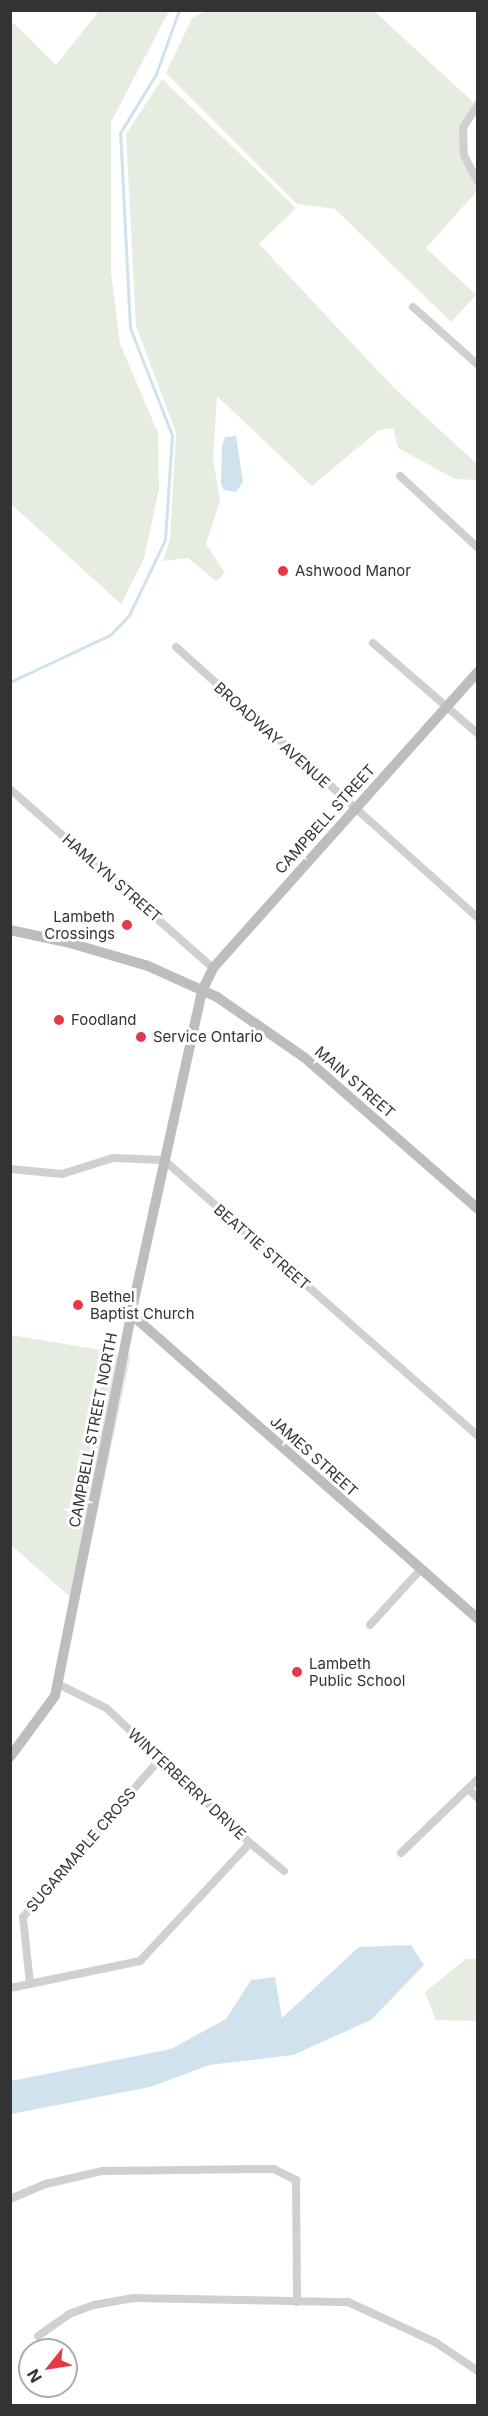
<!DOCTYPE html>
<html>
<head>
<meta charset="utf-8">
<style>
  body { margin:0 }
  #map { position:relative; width:488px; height:2416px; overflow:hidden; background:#fff; font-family:Inter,sans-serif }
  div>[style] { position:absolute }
  .green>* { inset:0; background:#e6ecdf }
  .water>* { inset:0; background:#cfe2ee }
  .stream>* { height:3px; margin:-1.5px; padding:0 1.5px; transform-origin:1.5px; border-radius:1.5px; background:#cfe2ee }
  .street>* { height:8px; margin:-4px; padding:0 4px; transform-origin:4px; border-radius:4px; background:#d0d0d0 }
  .secondary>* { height:10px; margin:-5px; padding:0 5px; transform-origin:5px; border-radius:5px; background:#bdbdbd }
  .dots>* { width:16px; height:16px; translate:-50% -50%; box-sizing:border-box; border:3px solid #fff; border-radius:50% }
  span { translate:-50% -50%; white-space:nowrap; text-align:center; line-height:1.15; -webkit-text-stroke:6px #fff; paint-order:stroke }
  .poi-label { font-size:15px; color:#333 }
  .left { translate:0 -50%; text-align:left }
  .right { translate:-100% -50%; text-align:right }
  .street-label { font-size:15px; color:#333 }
  .frame { position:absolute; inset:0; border:12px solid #333; pointer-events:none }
  .north { position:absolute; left:18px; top:2338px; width:60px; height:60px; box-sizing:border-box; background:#fff; border:2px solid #adadad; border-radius:50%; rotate:240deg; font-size:16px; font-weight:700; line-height:24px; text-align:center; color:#333 }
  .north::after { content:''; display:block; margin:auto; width:21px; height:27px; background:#e63946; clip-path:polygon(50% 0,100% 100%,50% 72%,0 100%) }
</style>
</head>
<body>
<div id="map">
  <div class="green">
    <div style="clip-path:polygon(99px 11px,175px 11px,168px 13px,111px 122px,111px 272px,120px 344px,158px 433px,159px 489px,144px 559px,121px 604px,10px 503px,11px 21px,56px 65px)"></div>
    <div style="clip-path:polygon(206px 11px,374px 11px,473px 102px,462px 132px,461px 154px,477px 191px,426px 248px,476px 295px,451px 322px,335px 209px,297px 204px,166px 73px,192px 18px)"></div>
    <div style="clip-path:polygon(162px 79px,296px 208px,259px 244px,393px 387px,477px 464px,477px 480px,455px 479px,398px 448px,393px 428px,379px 430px,312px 486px,217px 396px,213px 459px,220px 500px,206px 544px,225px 573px,216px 581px,188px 558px,163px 561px,170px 540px,176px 433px,136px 326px,126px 134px)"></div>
    <div style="clip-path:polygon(11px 1335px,131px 1355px,78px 1604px,11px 1545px)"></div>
    <div style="clip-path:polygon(466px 1959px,477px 1959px,477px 2021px,436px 2020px,425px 1992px)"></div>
  </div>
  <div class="water">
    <div style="clip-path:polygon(236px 436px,243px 482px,236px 492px,224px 490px,221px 484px,222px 446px,225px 437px)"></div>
    <div style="clip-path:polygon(411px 1945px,424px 1965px,371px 2020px,293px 2055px,209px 2065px,150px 2087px,11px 2114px,11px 2081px,171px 2049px,226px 2019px,251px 1980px,275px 1977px,282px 2018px,359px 1947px)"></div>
  </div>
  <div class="stream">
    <div style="left:10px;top:682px;width:110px;rotate:-25.2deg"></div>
    <div style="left:110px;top:635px;width:28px;rotate:-46deg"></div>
    <div style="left:129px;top:615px;width:83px;rotate:-64.4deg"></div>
    <div style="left:165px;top:540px;width:105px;rotate:-86.2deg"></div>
    <div style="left:172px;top:435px;width:115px;rotate:-111.4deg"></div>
    <div style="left:130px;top:328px;width:195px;rotate:-92.9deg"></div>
    <div style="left:120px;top:133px;width:69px;rotate:-58.6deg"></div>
    <div style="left:156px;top:74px;width:68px;rotate:-70.2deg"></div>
  </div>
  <div class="street">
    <div style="left:478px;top:104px;width:28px;rotate:122deg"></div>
    <div style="left:463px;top:128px;width:27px;rotate:88deg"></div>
    <div style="left:464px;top:155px;width:30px;rotate:63deg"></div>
    <div style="left:413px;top:307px;width:87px;rotate:41.7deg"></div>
    <div style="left:400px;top:476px;width:106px;rotate:42.7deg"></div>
    <div style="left:373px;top:643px;width:139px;rotate:40.9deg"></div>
    <div style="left:176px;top:647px;width:406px;rotate:41.9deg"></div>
    <div style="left:10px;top:789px;width:271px;rotate:41.4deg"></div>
    <div style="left:10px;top:1169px;width:52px;rotate:5.5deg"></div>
    <div style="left:62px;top:1174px;width:53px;rotate:-17.4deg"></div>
    <div style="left:113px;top:1158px;width:51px;rotate:2.2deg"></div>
    <div style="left:164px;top:1160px;width:418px;rotate:41.3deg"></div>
    <div style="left:370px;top:1625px;width:74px;rotate:-47.7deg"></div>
    <div style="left:469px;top:1790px;width:12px;rotate:42deg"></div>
    <div style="left:250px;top:1843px;width:44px;rotate:39.5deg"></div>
    <div style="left:401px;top:1853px;width:107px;rotate:-43.9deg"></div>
    <div style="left:30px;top:1984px;width:67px;rotate:-96deg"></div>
    <div style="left:23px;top:1917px;width:209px;rotate:-49.1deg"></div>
    <div style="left:10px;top:1988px;width:133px;rotate:-11.7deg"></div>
    <div style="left:140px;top:1961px;width:161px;rotate:-47deg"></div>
    <div style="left:250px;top:1843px;width:197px;rotate:-136.8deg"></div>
    <div style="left:106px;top:1708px;width:54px;rotate:-153.4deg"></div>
    <div style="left:10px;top:2199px;width:39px;rotate:-23deg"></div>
    <div style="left:46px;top:2184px;width:57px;rotate:-13.1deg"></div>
    <div style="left:102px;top:2171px;width:172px;rotate:-0.7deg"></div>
    <div style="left:274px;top:2169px;width:25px;rotate:27deg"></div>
    <div style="left:296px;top:2180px;width:122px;rotate:89.5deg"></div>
    <div style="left:38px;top:2336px;width:38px;rotate:-35deg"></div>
    <div style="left:69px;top:2314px;width:27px;rotate:-20deg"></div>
    <div style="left:94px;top:2305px;width:40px;rotate:-10deg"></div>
    <div style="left:133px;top:2298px;width:215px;rotate:1.1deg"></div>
    <div style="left:348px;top:2302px;width:96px;rotate:24.7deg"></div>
    <div style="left:435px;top:2342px;width:52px;rotate:34deg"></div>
  </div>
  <div class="secondary">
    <div style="left:10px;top:930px;width:61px;rotate:12.2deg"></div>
    <div style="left:70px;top:943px;width:81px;rotate:16.4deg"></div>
    <div style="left:148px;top:966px;width:76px;rotate:24.2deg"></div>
    <div style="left:217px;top:997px;width:107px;rotate:34.7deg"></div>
    <div style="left:305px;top:1058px;width:230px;rotate:41.1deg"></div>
    <div style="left:131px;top:1314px;width:462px;rotate:41.3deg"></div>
    <div style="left:10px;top:1757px;width:76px;rotate:-53.6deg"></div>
    <div style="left:55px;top:1696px;width:389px;rotate:-78.7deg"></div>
    <div style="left:131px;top:1314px;width:331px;rotate:-77.6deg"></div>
    <div style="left:202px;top:991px;width:25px;rotate:-64deg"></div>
    <div style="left:213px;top:968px;width:397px;rotate:-48.2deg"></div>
  </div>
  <div class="dots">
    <div style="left:283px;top:571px;background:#e63946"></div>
    <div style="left:127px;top:925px;background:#e63946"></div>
    <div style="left:59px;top:1020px;background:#e63946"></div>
    <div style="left:141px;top:1037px;background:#e63946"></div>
    <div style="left:78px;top:1305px;background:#e63946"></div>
    <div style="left:297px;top:1672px;background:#e63946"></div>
  </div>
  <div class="poi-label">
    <span class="left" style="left:295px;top:571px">Ashwood Manor</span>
    <span class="right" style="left:115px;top:925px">Lambeth<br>Crossings</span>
    <span class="left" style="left:71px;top:1020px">Foodland</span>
    <span class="left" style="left:153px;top:1037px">Service Ontario</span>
    <span class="left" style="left:90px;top:1305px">Bethel<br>Baptist Church</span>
    <span class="left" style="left:309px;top:1672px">Lambeth<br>Public School</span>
  </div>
  <div class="street-label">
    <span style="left:272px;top:735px;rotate:42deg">BROADWAY AVENUE</span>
    <span style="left:325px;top:819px;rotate:-48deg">CAMPBELL STREET</span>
    <span style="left:112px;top:878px;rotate:41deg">HAMLYN STREET</span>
    <span style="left:355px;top:1082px;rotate:41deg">MAIN STREET</span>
    <span style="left:262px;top:1247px;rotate:41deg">BEATTIE STREET</span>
    <span style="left:93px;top:1430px;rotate:-79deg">CAMPBELL STREET NORTH</span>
    <span style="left:314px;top:1456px;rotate:42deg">JAMES STREET</span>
    <span style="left:187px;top:1784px;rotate:43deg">WINTERBERRY DRIVE</span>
    <span style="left:81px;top:1850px;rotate:-49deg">SUGARMAPLE CROSS</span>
  </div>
  <div class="frame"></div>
  <div class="north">N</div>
</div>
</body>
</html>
